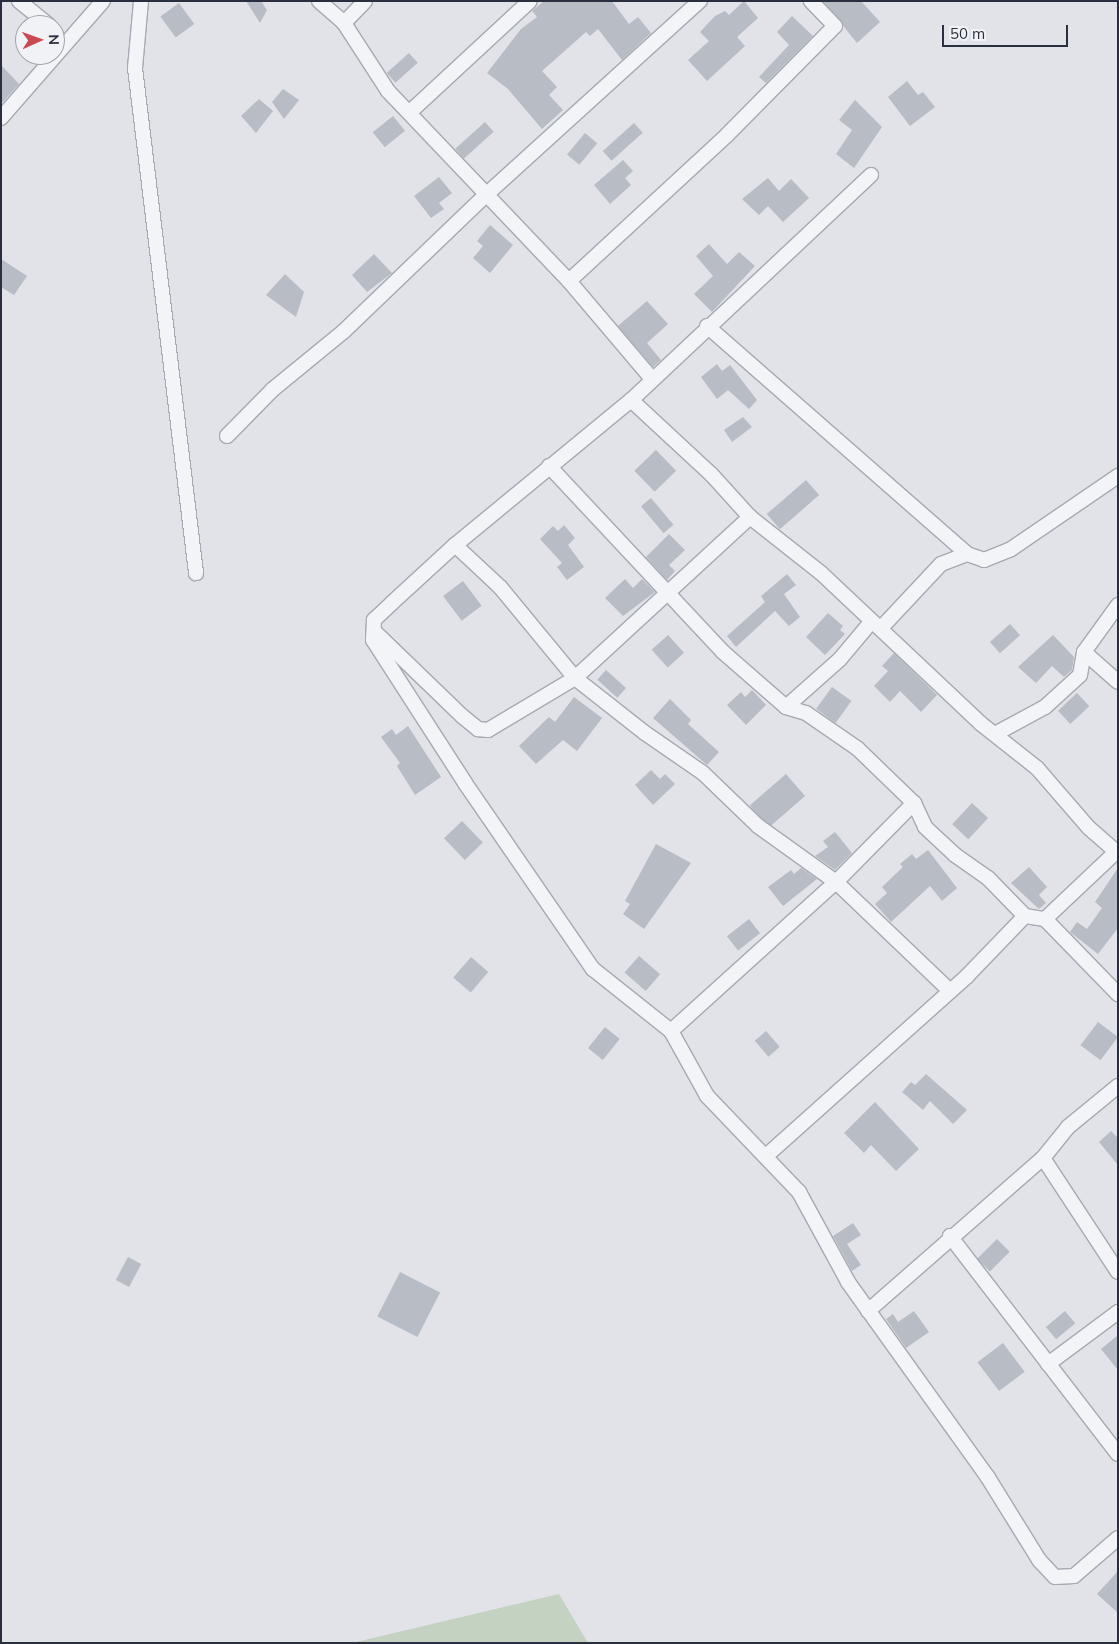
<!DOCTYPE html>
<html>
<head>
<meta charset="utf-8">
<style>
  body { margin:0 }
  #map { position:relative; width:1119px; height:1644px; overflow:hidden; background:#e1e3e9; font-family:Mulish,sans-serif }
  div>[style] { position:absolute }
  .green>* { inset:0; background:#c4d2c2 }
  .building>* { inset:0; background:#b8bcc5; transform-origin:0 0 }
  .roads { filter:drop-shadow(1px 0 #a6a9b3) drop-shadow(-1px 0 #a6a9b3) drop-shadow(0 1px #a6a9b3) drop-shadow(0 -1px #a6a9b3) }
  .street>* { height:14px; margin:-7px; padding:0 7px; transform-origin:7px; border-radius:7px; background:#f3f4f7 }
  span { translate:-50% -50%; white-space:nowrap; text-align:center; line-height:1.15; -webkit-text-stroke:4px #f0f2f6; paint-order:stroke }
  .frame { position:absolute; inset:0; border:2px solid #2a2f40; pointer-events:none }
  .north { position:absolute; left:15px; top:15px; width:50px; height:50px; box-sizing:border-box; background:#f0f2f6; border:1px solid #a1a4ad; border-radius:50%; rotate:88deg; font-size:14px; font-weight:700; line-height:20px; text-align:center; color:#2a2f40 }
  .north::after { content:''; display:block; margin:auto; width:18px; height:22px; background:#c94a51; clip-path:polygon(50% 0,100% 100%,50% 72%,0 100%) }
  .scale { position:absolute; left:942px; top:25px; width:126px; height:22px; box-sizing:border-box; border:2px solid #2a2f40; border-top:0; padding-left:6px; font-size:15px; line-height:18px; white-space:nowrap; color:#2a2f40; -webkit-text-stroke:4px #f0f2f6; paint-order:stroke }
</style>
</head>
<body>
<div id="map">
  <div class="green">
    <div style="clip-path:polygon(559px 1594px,588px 1643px,352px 1643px)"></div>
  </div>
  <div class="building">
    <div style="clip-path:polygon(246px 1px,261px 1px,267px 10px,260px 23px)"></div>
    <div style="clip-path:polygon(544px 1px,612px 1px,629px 24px,638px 17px,651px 33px,622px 60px,598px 29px,590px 36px,586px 32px,542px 71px,557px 87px,549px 95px,563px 110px,542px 129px,508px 89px,487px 73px,521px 29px,537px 17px,532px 11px)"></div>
    <div style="clip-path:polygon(744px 1px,758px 18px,737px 37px,745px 46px,707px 81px,688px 60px,709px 41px,700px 32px,715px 16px,725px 11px,729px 15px)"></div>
    <div style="clip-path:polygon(823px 1px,861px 1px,880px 22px,857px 43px)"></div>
    <div style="left:179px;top:3px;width:26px;height:23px;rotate:54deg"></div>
    <div style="clip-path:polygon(792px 16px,813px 36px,766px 83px,759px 77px,789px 45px,777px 32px)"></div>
    <div style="left:409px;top:53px;width:13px;height:30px;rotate:48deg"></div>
    <div style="clip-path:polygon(1px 65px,19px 84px,1px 104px)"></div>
    <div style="clip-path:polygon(907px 81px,918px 95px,923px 92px,935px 107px,910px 126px,888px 97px)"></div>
    <div style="clip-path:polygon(283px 89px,299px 100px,284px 119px,272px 102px)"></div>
    <div style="clip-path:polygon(259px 99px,273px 111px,256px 133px,241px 116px)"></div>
    <div style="clip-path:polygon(855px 100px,882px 127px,854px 168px,836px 154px,852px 130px,839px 120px)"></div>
    <div style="left:393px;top:116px;width:19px;height:26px;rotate:51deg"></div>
    <div style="left:485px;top:122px;width:13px;height:40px;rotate:48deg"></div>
    <div style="left:634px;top:123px;width:13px;height:42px;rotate:48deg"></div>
    <div style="left:585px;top:133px;width:16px;height:28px;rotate:40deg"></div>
    <div style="clip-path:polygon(623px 160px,633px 171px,625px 178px,631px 185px,610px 204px,594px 185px)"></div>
    <div style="clip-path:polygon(439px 177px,452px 193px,439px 203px,444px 209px,431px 218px,414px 196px)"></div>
    <div style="clip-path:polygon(768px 178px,779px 191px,791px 179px,809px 198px,783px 222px,768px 206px,759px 215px,742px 199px)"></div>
    <div style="clip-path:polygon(490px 225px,513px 245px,490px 273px,473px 258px,483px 246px,477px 241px)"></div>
    <div style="clip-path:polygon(709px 244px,727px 264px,739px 252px,755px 266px,712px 312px,694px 294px,713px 276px,696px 256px)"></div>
    <div style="clip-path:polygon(374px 254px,392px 273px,367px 292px,352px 275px)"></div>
    <div style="clip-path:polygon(1px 259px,27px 276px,14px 295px,1px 287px)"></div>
    <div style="clip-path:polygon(285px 274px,304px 292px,296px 317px,266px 295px)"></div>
    <div style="clip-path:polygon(647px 301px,668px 324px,647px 343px,661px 360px,653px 367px,618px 326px)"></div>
    <div style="clip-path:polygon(717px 364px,722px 371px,730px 365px,757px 400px,749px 409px,728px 390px,717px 399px,701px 377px)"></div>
    <div style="clip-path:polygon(743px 417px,752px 427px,732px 442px,724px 430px)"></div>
    <div style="left:656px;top:450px;width:29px;height:30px;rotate:46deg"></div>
    <div style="left:806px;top:480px;width:20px;height:52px;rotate:49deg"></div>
    <div style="left:651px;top:498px;width:35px;height:13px;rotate:50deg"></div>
    <div style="clip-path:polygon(564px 525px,575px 538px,568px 545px,584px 567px,567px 580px,557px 567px,562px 563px,540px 539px,553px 526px,558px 531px)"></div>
    <div style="clip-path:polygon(669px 534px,685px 550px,669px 565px,675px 571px,667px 580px,646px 557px)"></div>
    <div style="clip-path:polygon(787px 574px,796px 585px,784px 594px,800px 617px,789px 626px,775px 611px,736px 647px,727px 636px,765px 602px,761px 596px)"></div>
    <div style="clip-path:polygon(625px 579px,633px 588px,642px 579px,655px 592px,623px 616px,605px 598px)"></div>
    <div style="left:463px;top:581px;width:31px;height:25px;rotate:53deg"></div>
    <div style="clip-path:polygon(828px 613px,843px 626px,840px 630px,845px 634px,825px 655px,806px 637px)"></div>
    <div style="left:1010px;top:624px;width:15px;height:27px;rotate:48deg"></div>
    <div style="left:668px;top:635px;width:24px;height:22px;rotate:48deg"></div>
    <div style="clip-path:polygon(1053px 635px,1074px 657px,1072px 670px,1064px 677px,1052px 666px,1036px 683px,1018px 667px)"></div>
    <div style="clip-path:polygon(894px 653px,937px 695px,921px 712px,900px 691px,890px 702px,874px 686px,888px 671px,882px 666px)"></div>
    <div style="left:606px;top:670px;width:27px;height:13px;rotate:42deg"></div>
    <div style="left:832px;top:687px;width:24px;height:27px;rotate:36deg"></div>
    <div style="clip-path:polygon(752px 690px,766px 705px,746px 725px,727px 705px,741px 692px,745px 697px)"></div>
    <div style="left:1077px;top:693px;width:18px;height:26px;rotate:47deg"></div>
    <div style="clip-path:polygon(574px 697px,602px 718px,577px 751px,563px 740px,536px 764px,519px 746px,549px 717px,555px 722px)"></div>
    <div style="clip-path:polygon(670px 699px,691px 720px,688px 724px,719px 752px,707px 765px,653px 718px)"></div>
    <div style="clip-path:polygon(408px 726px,441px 777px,415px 795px,397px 766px,400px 763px,381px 737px,392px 729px,396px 735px)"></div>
    <div style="clip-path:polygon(651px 770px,660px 779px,665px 774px,675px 784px,653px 805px,635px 785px)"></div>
    <div style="left:786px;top:774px;width:29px;height:48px;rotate:49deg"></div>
    <div style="left:972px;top:803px;width:22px;height:29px;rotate:43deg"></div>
    <div style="left:462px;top:821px;width:30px;height:25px;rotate:46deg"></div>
    <div style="clip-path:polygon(835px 832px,852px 853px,835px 870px,815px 856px,828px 847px,823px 841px)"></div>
    <div style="clip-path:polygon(656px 844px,691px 863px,644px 929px,623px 914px,630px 904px,625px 901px)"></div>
    <div style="clip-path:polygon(928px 850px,957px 888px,942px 901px,930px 886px,891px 922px,875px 904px,887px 893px,882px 887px,903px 867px,900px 864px,912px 854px,916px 859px)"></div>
    <div style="clip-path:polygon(1029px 867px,1047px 887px,1039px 895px,1046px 903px,1039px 909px,1011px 883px)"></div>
    <div style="clip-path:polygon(801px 868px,817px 879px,783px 906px,768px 887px,791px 870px,794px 874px)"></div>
    <div style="clip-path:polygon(1118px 868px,1118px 928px,1098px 954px,1070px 932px,1077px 922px,1087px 929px,1102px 908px,1095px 902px)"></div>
    <div style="left:749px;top:919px;width:18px;height:28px;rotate:52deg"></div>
    <div style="left:639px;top:956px;width:28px;height:22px;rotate:41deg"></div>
    <div style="left:471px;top:957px;width:23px;height:27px;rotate:41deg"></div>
    <div style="left:1098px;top:1022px;width:25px;height:29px;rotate:37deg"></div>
    <div style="left:605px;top:1027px;width:19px;height:27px;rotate:39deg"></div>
    <div style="left:766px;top:1031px;width:21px;height:15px;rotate:49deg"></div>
    <div style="clip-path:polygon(926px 1074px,967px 1110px,953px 1124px,930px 1101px,923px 1110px,902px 1092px,911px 1082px,915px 1085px)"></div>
    <div style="clip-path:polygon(875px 1102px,919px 1149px,896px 1171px,871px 1145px,864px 1153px,844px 1133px)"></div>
    <div style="clip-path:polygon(1111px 1131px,1118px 1138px,1118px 1165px,1099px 1142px)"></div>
    <div style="clip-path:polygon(853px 1223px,861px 1235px,847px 1244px,861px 1265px,852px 1271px,833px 1236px)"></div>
    <div style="left:997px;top:1239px;width:18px;height:28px;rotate:45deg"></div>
    <div style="left:128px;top:1257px;width:15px;height:26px;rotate:28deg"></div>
    <div style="left:400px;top:1272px;width:45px;height:50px;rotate:27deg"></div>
    <div style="clip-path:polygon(914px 1311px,929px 1332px,906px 1348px,886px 1319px,893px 1314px,898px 1322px)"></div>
    <div style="left:1065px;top:1311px;width:16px;height:25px;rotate:50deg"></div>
    <div style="clip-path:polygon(1118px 1335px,1118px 1370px,1101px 1349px)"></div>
    <div style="left:1003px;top:1343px;width:36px;height:32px;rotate:53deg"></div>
    <div style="clip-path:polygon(1118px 1571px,1118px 1613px,1097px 1594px)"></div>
  </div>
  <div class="roads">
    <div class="street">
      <div style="left:19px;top:1px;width:38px;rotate:39deg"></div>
      <div style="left:141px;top:1px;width:67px;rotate:95.1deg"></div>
      <div style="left:135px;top:68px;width:509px;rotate:83.11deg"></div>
      <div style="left:319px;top:1px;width:33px;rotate:41deg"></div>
      <div style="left:344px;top:23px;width:81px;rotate:57.1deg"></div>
      <div style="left:388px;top:91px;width:262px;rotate:46.4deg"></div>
      <div style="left:569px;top:281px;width:128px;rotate:49.7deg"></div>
      <div style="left:344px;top:23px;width:30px;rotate:-46deg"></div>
      <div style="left:410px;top:112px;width:163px;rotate:-42.8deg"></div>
      <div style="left:1px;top:118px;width:155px;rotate:-48.9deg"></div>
      <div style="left:871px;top:175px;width:329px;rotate:136.8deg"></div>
      <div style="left:631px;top:400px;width:228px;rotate:140.5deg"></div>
      <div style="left:455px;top:545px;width:86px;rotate:137.4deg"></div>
      <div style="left:392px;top:603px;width:25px;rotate:137deg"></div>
      <div style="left:374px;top:620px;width:20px;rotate:93deg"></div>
      <div style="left:373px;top:640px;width:170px;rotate:57.2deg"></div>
      <div style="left:465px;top:783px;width:226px;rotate:55.5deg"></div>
      <div style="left:593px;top:969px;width:100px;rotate:38.5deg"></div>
      <div style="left:671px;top:1031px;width:74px;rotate:61deg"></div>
      <div style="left:707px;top:1096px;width:133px;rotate:46.2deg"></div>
      <div style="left:799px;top:1192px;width:102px;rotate:61.4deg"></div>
      <div style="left:848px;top:1282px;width:239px;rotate:54.4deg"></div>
      <div style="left:987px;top:1476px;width:99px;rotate:58.2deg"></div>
      <div style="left:1039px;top:1560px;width:23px;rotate:47deg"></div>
      <div style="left:1055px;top:1577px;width:19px;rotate:-3deg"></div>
      <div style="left:1074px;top:1576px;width:58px;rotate:-40.8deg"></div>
      <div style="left:569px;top:281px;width:215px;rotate:-42.7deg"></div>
      <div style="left:727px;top:135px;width:153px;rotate:-45.3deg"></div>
      <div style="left:835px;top:26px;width:35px;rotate:-134deg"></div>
      <div style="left:707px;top:326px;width:346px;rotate:41.2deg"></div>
      <div style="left:631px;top:400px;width:109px;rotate:42.8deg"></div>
      <div style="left:711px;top:474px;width:58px;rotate:47.8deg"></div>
      <div style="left:750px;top:517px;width:90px;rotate:38.3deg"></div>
      <div style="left:821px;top:573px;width:219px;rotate:43.3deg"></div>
      <div style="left:980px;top:723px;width:73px;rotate:38.3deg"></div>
      <div style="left:1037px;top:768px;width:79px;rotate:49.1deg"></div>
      <div style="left:1089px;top:828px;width:38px;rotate:41deg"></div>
      <div style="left:227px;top:436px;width:64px;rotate:-45.6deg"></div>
      <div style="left:272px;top:390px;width:93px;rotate:-39.3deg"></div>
      <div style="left:344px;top:331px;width:199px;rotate:-43.8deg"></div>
      <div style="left:488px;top:193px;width:286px;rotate:-42.2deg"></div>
      <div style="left:549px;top:466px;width:255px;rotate:46.9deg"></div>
      <div style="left:723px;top:652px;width:84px;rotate:41.1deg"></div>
      <div style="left:786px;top:707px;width:21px;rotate:17deg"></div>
      <div style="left:806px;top:713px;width:63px;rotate:34.7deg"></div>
      <div style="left:858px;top:749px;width:78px;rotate:44deg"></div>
      <div style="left:914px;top:803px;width:26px;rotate:65deg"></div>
      <div style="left:925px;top:827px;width:41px;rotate:43deg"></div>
      <div style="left:955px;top:855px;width:40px;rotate:34.9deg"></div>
      <div style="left:988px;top:878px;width:53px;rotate:45.8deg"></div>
      <div style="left:1025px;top:916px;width:20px;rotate:9deg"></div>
      <div style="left:1045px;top:919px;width:105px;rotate:45.8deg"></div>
      <div style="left:455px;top:545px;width:62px;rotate:43deg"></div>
      <div style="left:500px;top:587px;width:118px;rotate:50.5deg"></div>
      <div style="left:575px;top:678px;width:89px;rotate:38.2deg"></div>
      <div style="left:645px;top:733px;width:70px;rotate:34.6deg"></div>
      <div style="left:703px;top:773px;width:76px;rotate:43.9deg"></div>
      <div style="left:758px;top:826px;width:96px;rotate:35.7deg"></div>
      <div style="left:836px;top:882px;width:158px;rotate:43.7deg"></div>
      <div style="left:882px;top:627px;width:86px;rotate:-46.9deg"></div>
      <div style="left:941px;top:564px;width:28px;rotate:-21deg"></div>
      <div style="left:967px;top:554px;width:18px;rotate:19deg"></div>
      <div style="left:984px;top:560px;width:29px;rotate:-22deg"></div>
      <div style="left:1011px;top:549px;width:130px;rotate:-34.3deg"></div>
      <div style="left:375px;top:632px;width:121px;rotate:44deg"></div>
      <div style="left:462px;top:716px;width:21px;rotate:39deg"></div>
      <div style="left:478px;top:729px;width:10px;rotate:6deg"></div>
      <div style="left:488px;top:730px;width:101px;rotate:-30.9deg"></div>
      <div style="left:575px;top:678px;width:238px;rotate:-42.6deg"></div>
      <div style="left:1084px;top:652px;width:45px;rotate:41.4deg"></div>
      <div style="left:786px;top:707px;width:72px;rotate:-41.6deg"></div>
      <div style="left:840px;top:659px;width:48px;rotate:-50deg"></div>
      <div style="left:995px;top:734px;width:57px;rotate:-28.4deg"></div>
      <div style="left:1045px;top:707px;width:47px;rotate:-42.4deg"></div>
      <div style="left:1080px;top:675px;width:23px;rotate:-80deg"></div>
      <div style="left:1084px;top:652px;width:58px;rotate:-54.1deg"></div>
      <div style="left:1045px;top:919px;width:100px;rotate:-43.4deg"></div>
      <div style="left:671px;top:1031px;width:222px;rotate:-42.1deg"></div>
      <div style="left:836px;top:882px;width:111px;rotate:-45.4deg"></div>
      <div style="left:766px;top:1156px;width:270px;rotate:-41.8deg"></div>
      <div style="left:967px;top:976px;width:83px;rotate:-46deg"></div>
      <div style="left:1043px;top:1158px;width:136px;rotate:56.7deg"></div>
      <div style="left:950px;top:1236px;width:275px;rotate:52.4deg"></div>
      <div style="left:868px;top:1311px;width:232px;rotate:-41.2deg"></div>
      <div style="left:1043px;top:1158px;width:40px;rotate:-51deg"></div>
      <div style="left:1068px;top:1127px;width:65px;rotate:-39.4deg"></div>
      <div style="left:1048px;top:1364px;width:87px;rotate:-36.6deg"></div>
    </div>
  </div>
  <div class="frame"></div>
  <div class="north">N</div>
  <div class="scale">50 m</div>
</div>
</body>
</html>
